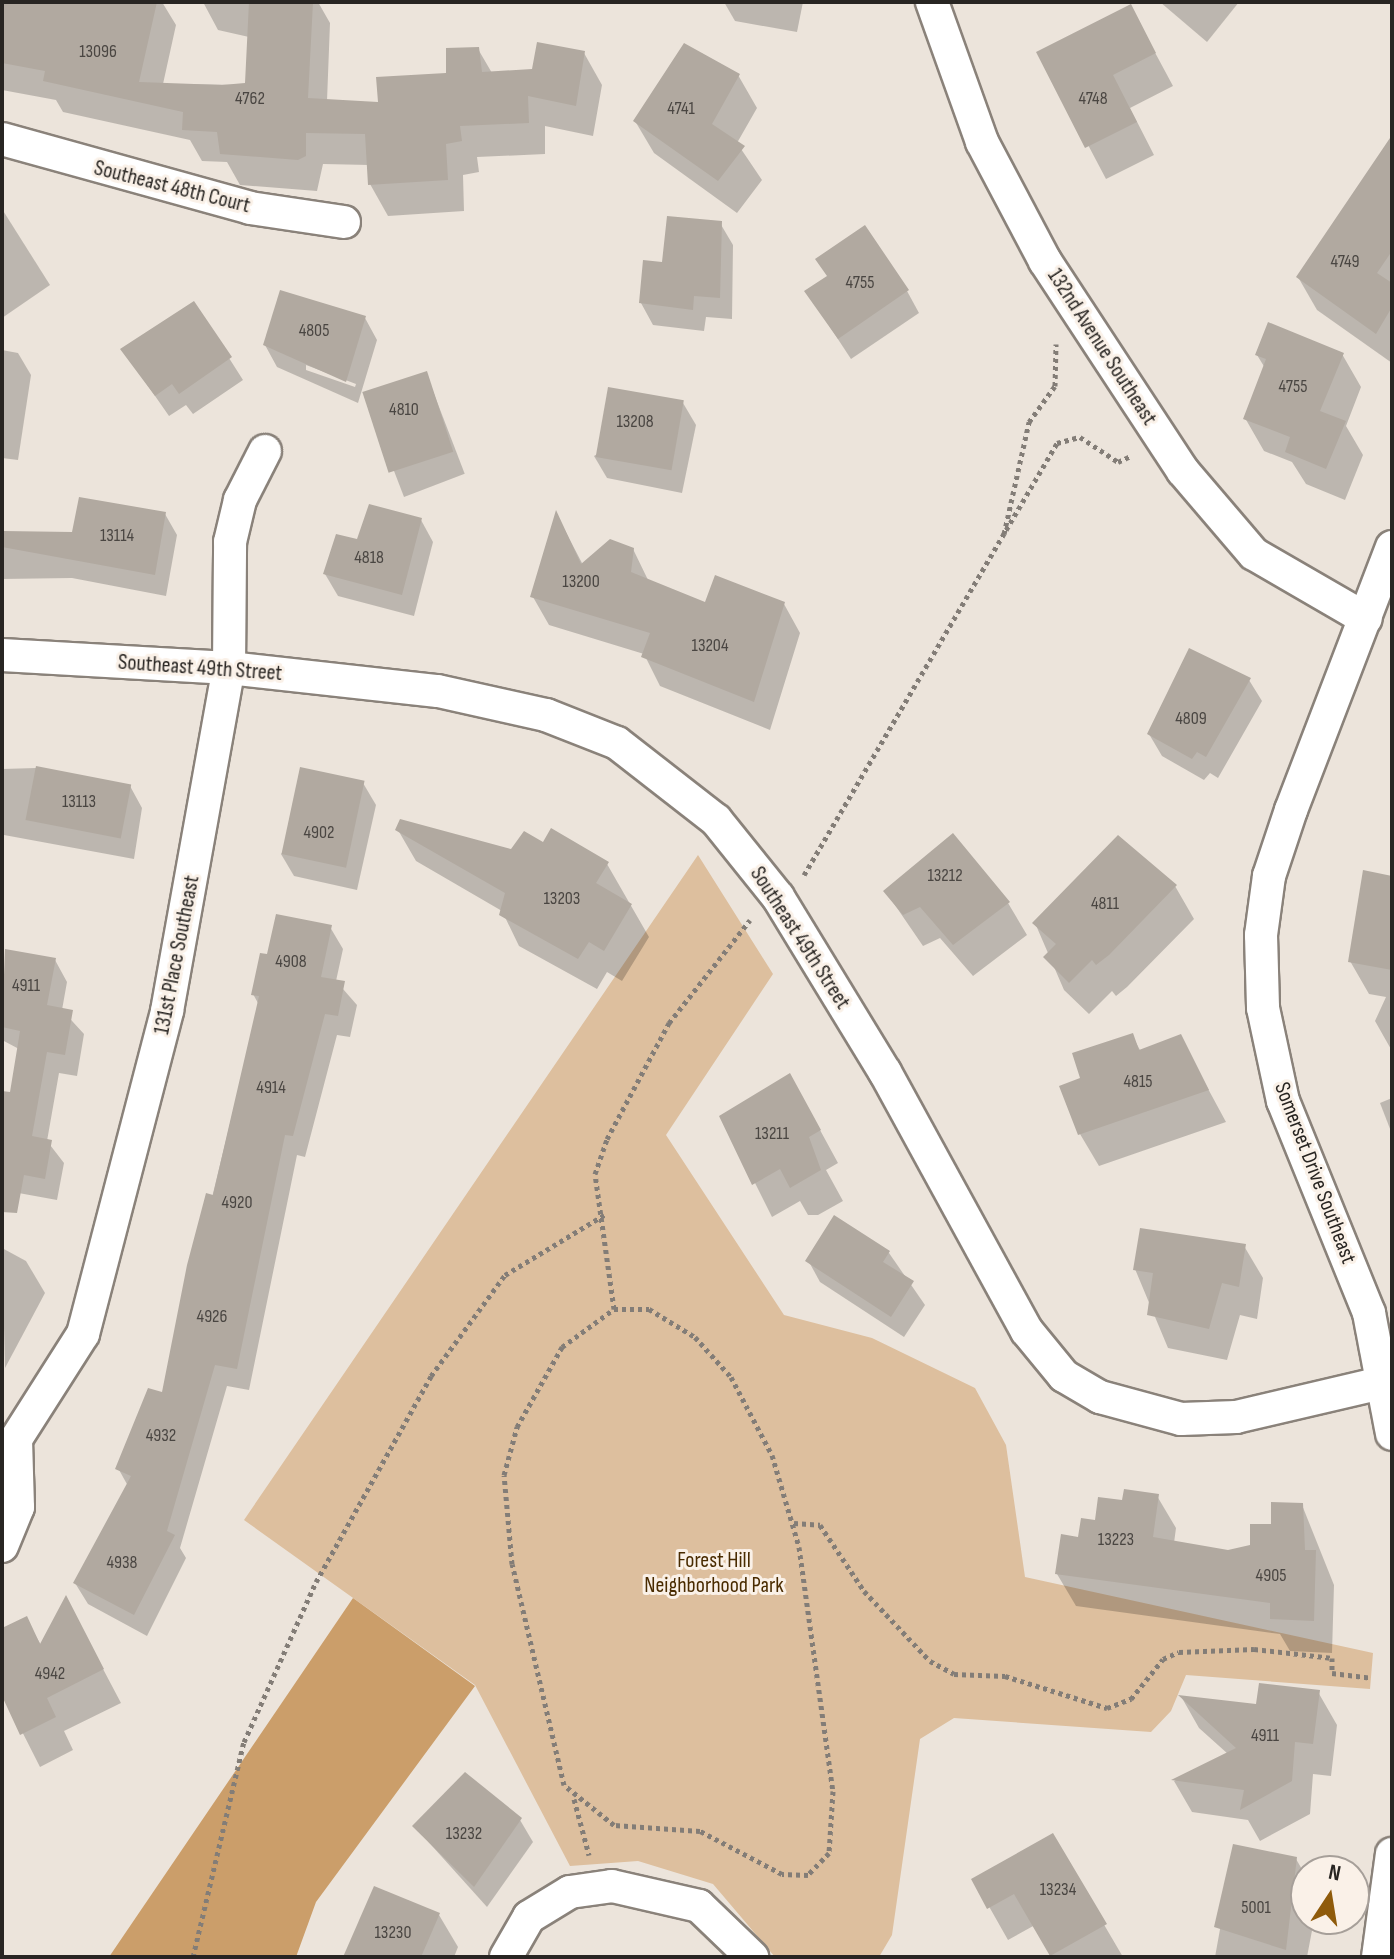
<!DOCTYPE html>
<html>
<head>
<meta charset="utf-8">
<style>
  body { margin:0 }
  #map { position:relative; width:1394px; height:1959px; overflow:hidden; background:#ece4db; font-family:"Sofia Sans Condensed",sans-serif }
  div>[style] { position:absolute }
  .green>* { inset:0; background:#ddbf9e }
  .forest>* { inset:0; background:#cb9e6a }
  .shadow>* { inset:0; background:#0003; transform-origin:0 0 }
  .building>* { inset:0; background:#b1a9a0; transform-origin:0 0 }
  .path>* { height:5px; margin-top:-2.5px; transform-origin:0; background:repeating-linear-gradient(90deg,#837d77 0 4px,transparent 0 8px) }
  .roads { filter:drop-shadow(2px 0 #8a827a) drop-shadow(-2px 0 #8a827a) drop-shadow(0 2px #8a827a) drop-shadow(0 -2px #8a827a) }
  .minor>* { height:32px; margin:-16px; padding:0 16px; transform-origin:16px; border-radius:16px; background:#fff }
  span { translate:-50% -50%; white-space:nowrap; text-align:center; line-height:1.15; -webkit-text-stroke:6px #faf1e8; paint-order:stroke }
  .number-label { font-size:18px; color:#4a4642 }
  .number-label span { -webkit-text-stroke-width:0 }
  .street-label { font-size:22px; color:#282522 }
  .park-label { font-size:22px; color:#492b00 }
  .frame { position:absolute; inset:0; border:4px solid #282522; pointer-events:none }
  .north { position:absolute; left:1290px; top:1855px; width:80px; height:80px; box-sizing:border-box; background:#faf1e8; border:2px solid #a69f99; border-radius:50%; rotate:12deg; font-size:22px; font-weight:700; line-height:32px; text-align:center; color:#282522 }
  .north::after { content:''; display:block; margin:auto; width:28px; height:36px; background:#8f5b0b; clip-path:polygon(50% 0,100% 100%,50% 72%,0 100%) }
</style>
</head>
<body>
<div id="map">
  <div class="green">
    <div style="clip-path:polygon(698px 855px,773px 974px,666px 1135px,784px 1315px,872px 1338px,975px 1388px,1006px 1445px,1025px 1577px,1373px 1653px,1370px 1689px,1186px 1675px,1171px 1711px,1151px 1732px,954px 1718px,920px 1739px,892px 1935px,879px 1957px,775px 1957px,713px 1884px,638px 1861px,570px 1866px,475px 1685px,244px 1520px)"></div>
  </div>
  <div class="forest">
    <div style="clip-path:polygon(353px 1598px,475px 1686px,316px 1902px,296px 1957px,109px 1957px)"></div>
  </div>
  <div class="shadow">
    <div style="clip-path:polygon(2px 2px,162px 2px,176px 25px,163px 84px,247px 85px,249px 37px,218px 30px,203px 2px,318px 2px,330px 23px,327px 101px,380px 104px,448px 74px,478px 49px,492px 73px,534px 71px,584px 53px,602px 85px,593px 136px,545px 126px,545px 154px,477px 157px,479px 172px,463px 175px,464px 211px,388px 216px,370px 184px,369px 165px,323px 164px,317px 191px,240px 185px,227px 162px,202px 161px,190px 140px,63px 112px,56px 100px,2px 90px)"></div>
    <div style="clip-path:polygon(724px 2px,803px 2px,797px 32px,735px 21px)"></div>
    <div style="clip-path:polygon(1160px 2px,1239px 2px,1207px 42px)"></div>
    <div style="clip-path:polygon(1130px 6px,1173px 86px,1130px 108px,1154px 155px,1106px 179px,1039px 52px)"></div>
    <div style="clip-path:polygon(738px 75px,757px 108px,737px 143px,762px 180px,737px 213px,654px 153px,635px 121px)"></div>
    <div style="clip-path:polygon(1392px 137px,1392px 363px,1317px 310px,1298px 277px)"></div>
    <div style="clip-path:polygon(2px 209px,50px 285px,2px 318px)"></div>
    <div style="clip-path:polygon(720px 223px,733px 245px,732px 319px,706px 317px,704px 331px,653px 325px,641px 303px,664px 264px)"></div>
    <div style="clip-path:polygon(907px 291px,919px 313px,851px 359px,807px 292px)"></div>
    <div style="clip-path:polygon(194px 303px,243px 380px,193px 414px,186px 405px,169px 416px,123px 350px)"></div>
    <div style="clip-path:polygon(evenodd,365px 318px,377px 340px,358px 403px,277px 367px,265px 345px,365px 318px,306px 365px,356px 384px,355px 387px,306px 370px,306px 365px)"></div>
    <div style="clip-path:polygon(2px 350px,18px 353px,31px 375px,18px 460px,2px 458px)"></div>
    <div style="clip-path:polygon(1342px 354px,1361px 387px,1346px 426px,1363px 455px,1345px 500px,1306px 484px,1292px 462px,1264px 451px,1245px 418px,1265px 368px,1257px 355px)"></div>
    <div style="left:426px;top:373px;width:108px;height:65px;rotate:69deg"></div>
    <div style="clip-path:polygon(683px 403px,696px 425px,682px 493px,607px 478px,594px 456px)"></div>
    <div style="clip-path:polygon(165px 514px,177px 535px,166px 596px,72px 578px,2px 579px,2px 533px,74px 534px)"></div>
    <div style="clip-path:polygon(557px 515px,583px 565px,633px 549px,649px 582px,706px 605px,784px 604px,800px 633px,770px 730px,660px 686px,644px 654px,549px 625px,533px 597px)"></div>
    <div style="clip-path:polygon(421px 520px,433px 542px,414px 616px,338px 596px,325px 574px,358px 542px)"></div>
    <div style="clip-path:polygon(1249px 680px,1262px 701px,1218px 778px,1210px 773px,1204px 780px,1162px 756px,1149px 734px)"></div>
    <div style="clip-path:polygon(36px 768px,130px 786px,142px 808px,134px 859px,4px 835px,2px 848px,2px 769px)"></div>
    <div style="clip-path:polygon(363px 783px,376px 805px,357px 890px,294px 876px,281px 854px)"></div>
    <div style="clip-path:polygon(398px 830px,511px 851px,544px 844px,607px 864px,649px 937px,622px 981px,607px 972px,597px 989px,519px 946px,502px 911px,416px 861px)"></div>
    <div style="clip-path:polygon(1392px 878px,1392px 1051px,1375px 1021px,1386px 997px,1369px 994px,1350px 961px)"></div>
    <div style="clip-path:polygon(1175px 886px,1194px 919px,1127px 987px,1116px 996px,1112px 991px,1089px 1014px,1064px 990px,1035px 923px)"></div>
    <div style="clip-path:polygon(886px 892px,1008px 903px,1027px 935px,973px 976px,940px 938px,923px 946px)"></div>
    <div style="clip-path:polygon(330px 927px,343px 949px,336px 981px,357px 1005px,350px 1037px,337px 1035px,305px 1157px,297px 1155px,249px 1390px,227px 1386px,180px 1548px,186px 1558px,147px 1636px,88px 1604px,75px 1583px,128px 1486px,118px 1468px,164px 1394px,259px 1005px,253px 994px,269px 957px)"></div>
    <div style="clip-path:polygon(7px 951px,55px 960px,67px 982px,62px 1010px,84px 1034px,77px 1076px,59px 1073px,47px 1141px,64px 1163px,57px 1200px,2px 1190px,2px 1093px,11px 1094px,19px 1049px,2px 1040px)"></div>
    <div style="clip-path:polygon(1132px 1035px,1141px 1052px,1180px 1037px,1226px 1122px,1099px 1166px,1080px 1134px,1083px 1079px)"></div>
    <div style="clip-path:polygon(1392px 1098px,1392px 1134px,1380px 1103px)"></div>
    <div style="clip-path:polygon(808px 1108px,838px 1163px,826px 1170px,843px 1201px,818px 1215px,808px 1215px,800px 1201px,772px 1217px,722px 1117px)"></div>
    <div style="clip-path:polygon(1244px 1246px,1263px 1278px,1257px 1319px,1240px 1315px,1227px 1360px,1168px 1348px,1135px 1269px)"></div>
    <div style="clip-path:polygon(2px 1248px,26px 1261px,45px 1293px,5px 1368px)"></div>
    <div style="clip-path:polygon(889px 1253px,925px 1305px,904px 1337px,820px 1282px,808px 1260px)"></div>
    <div style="clip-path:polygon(1157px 1496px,1176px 1528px,1174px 1543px,1228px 1552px,1252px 1547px,1302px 1505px,1334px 1585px,1332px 1653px,1290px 1651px,1280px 1634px,1076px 1606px,1057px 1574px,1080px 1539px,1124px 1502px)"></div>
    <div style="clip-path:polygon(66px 1599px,121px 1703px,64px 1731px,73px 1750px,40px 1767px,2px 1692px,2px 1630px,26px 1619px,41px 1645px)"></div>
    <div style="clip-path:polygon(1318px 1692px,1337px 1725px,1331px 1776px,1313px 1774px,1310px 1814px,1260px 1841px,1248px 1820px,1192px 1812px,1174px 1781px,1228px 1754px,1199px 1728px,1182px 1698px,1257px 1706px)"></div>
    <div style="clip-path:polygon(520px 1820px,533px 1842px,487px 1907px,415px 1827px)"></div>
    <div style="clip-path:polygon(1052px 1836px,1123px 1957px,1053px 1957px,1035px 1925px,1008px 1940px,974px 1880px)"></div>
    <div style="clip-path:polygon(1235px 1846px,1296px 1859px,1306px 1876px,1306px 1919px,1314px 1920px,1307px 1957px,1215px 1957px)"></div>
    <div style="clip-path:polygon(439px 1915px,458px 1947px,454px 1957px,349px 1957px)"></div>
  </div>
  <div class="building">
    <div style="clip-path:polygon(2px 2px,157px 2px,139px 82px,222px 85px,245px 83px,249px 2px,313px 2px,308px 98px,378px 102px,376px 77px,446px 73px,446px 48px,479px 47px,482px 72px,532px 69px,537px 42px,585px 51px,576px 106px,528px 96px,529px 123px,460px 126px,462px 141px,446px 144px,448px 180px,368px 185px,365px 134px,306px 133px,306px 156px,298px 160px,220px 154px,217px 132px,182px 130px,183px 112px,43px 81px,45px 71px,2px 63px)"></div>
    <div style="clip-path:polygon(1131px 4px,1156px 53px,1113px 75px,1137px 122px,1085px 148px,1036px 52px)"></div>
    <div style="clip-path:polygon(684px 43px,740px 74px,712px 124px,745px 146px,718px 181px,633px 121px)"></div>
    <div style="clip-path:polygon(1392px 135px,1392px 251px,1377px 273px,1392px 283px,1392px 307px,1376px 334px,1296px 277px)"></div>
    <div style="clip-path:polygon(667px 216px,722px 221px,720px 298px,694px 296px,693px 310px,639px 303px,643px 260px,662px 262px)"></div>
    <div style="clip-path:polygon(865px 225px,909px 290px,838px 339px,804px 291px,827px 276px,815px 259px)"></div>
    <div style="clip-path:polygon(280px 290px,366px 316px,346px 382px,263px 345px)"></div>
    <div style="clip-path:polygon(194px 301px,232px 357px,179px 394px,172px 384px,155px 396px,120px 349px)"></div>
    <div style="clip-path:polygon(1268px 322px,1344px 353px,1320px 411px,1346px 421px,1326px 469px,1285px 452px,1290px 437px,1243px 419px,1266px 359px,1255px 355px)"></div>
    <div style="left:427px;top:371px;width:85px;height:68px;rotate:72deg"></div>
    <div style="left:608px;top:387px;width:77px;height:71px;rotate:10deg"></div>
    <div style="clip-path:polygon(79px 497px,166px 512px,155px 575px,2px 547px,3px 531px,72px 532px)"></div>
    <div style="clip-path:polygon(369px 504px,422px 518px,402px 595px,323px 574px,336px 534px,357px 539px)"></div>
    <div style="clip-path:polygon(556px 510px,581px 564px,610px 539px,634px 548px,631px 572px,705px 602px,715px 575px,785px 602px,754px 702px,641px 657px,650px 633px,530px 597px)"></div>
    <div style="clip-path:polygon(1189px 648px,1251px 678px,1206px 757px,1197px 752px,1192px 759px,1147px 734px)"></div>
    <div style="left:36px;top:766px;width:97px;height:55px;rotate:11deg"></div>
    <div style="left:300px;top:767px;width:66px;height:89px;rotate:12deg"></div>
    <div style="clip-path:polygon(400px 819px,511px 849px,524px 831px,543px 842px,551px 828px,609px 862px,596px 883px,632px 904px,604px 951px,589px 942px,578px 959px,499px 915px,505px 893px,395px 830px)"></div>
    <div style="clip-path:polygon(953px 833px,1010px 902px,953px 945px,920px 907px,903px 915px,883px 891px)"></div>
    <div style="clip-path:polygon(1118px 835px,1177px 885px,1109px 955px,1096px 965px,1092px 960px,1069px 983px,1043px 957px,1056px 944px,1032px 923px)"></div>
    <div style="clip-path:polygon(1363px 870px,1392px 876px,1392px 970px,1348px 962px)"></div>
    <div style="clip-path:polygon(276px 914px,332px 925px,321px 977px,345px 981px,338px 1016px,325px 1014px,293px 1136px,285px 1135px,237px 1369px,215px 1365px,167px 1531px,175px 1535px,134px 1615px,73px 1583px,131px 1476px,115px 1469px,148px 1388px,162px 1392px,187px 1265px,206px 1193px,213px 1195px,259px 996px,251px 995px,260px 953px,267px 954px)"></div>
    <div style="clip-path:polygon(5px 949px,56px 958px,47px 1005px,73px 1010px,65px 1055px,47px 1052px,32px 1136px,52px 1140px,45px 1179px,24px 1175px,17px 1213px,2px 1212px,2px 1091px,10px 1092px,20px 1031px,2px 1027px)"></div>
    <div style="clip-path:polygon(1133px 1033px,1139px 1050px,1181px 1034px,1209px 1090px,1078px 1135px,1059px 1086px,1080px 1078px,1072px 1053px)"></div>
    <div style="clip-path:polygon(790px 1073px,821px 1130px,809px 1137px,821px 1170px,790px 1188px,780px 1169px,752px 1185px,719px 1116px)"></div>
    <div style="clip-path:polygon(834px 1215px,890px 1251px,883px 1262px,914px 1281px,891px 1317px,805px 1261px)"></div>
    <div style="clip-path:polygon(1140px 1228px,1246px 1244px,1239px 1287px,1222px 1283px,1209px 1329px,1147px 1315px,1153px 1273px,1133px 1270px)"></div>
    <div style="clip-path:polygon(1124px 1489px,1159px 1494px,1153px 1537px,1228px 1550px,1250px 1545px,1250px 1524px,1271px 1524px,1271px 1502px,1303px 1503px,1305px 1550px,1316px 1550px,1314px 1621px,1270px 1619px,1270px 1603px,1055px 1574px,1061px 1534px,1078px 1537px,1081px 1518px,1095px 1520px,1098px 1497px,1122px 1500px)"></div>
    <div style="clip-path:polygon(66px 1595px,104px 1669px,47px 1698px,56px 1717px,20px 1735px,2px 1696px,2px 1628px,27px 1616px,40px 1644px)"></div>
    <div style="clip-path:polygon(1259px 1683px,1320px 1690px,1313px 1744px,1295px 1742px,1292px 1781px,1240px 1810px,1244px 1790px,1171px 1780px,1236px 1748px,1178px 1695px,1256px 1704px)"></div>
    <div style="clip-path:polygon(465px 1772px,522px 1818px,474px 1887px,412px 1826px)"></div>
    <div style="clip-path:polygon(1053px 1833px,1107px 1924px,1050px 1956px,1014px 1894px,987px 1909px,971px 1879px)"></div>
    <div style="clip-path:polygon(1233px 1844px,1297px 1857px,1286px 1950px,1214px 1927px)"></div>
    <div style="clip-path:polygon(374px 1886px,440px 1913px,421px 1957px,343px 1957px)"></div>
  </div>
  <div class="path">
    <div style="left:1004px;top:534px;width:115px;rotate:-77.4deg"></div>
    <div style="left:1029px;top:422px;width:44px;rotate:-54.2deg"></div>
    <div style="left:1055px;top:386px;width:42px;rotate:-88.6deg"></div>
    <div style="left:804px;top:875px;width:501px;rotate:-59.64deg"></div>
    <div style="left:1057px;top:443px;width:24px;rotate:-15deg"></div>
    <div style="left:1080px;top:437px;width:45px;rotate:33.3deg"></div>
    <div style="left:1118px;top:462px;width:14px;rotate:-25deg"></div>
    <div style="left:614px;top:1309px;width:35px"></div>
    <div style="left:649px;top:1309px;width:54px;rotate:31.3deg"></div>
    <div style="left:695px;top:1337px;width:54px;rotate:48deg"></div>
    <div style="left:731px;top:1377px;width:88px;rotate:62.3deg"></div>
    <div style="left:772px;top:1455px;width:96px;rotate:73.6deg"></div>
    <div style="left:799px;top:1547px;width:246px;rotate:82.1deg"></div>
    <div style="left:833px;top:1791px;width:62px;rotate:93.7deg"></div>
    <div style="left:829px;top:1853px;width:30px;rotate:134deg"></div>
    <div style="left:808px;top:1875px;width:26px;rotate:-178deg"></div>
    <div style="left:782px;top:1874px;width:93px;rotate:-152.3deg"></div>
    <div style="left:700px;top:1831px;width:86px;rotate:-176deg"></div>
    <div style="left:614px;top:1825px;width:64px;rotate:-141.3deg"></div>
    <div style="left:564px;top:1785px;width:227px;rotate:-103.2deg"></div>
    <div style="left:512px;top:1564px;width:89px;rotate:-95.1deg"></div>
    <div style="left:504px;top:1475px;width:50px;rotate:-74.8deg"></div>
    <div style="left:517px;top:1427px;width:92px;rotate:-60.6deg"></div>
    <div style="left:562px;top:1347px;width:64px;rotate:-36.2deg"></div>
    <div style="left:614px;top:1309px;width:136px;rotate:-98deg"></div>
    <div style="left:595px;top:1174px;width:37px;rotate:-71deg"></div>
    <div style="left:607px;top:1139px;width:132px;rotate:-61.9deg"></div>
    <div style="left:669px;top:1023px;width:131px;rotate:-51.8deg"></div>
    <div style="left:794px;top:1523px;width:26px;rotate:4deg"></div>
    <div style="left:820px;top:1525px;width:79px;rotate:56.3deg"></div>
    <div style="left:864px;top:1591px;width:96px;rotate:46.7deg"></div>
    <div style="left:930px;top:1661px;width:27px;rotate:28deg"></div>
    <div style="left:954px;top:1674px;width:51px;rotate:2.2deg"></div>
    <div style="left:1005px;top:1676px;width:107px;rotate:17.4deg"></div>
    <div style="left:1107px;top:1708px;width:26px;rotate:-21deg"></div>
    <div style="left:1131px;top:1699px;width:51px;rotate:-51.3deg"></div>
    <div style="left:1163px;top:1659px;width:17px;rotate:-24deg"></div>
    <div style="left:1179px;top:1652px;width:75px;rotate:-2.3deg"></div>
    <div style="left:1254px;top:1649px;width:79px;rotate:6.6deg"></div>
    <div style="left:1332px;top:1658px;width:15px;rotate:90deg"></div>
    <div style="left:1332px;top:1673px;width:39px;rotate:7deg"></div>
    <div style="left:574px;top:1799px;width:58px;rotate:75deg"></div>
    <div style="left:193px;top:1957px;width:221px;rotate:-76.7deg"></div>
    <div style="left:244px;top:1742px;width:175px;rotate:-65.8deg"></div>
    <div style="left:316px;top:1582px;width:236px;rotate:-60.8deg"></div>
    <div style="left:431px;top:1376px;width:125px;rotate:-53.8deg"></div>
    <div style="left:505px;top:1275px;width:116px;rotate:-31.2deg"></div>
  </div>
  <div class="roads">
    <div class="minor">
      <div style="left:932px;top:2px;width:149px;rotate:70.3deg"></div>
      <div style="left:982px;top:142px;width:135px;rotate:62.1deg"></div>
      <div style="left:1045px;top:261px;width:251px;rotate:56.7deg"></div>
      <div style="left:1183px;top:471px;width:109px;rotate:49.5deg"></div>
      <div style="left:1254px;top:554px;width:129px;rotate:30.1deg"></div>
      <div style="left:2px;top:139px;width:257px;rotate:15.5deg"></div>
      <div style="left:250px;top:208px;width:95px;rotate:8.5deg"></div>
      <div style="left:1392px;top:547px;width:282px;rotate:111deg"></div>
      <div style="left:1291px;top:810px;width:70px;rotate:108.4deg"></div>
      <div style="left:1269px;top:876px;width:60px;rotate:97.7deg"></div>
      <div style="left:1261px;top:935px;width:73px;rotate:88.4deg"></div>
      <div style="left:1263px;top:1008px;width:95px;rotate:77.9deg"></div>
      <div style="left:1283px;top:1101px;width:229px;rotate:67.9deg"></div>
      <div style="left:1369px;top:1313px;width:123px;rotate:79.2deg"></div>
      <div style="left:2px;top:655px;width:227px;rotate:3.3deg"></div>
      <div style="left:229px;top:668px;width:210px;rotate:6.3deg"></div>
      <div style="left:438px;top:691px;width:111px;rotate:12.5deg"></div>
      <div style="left:546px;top:715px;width:76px;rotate:21.5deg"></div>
      <div style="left:617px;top:743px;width:125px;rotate:37.9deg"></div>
      <div style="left:716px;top:820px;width:99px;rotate:51.2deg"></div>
      <div style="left:778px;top:897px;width:205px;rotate:58.6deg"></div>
      <div style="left:885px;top:1072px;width:295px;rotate:61.3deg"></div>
      <div style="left:1027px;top:1331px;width:58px;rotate:50.6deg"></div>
      <div style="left:1064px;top:1376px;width:42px;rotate:30.3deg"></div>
      <div style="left:1100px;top:1397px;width:84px;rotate:15.2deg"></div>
      <div style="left:1181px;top:1419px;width:55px;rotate:-2.1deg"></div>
      <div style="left:1236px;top:1417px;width:153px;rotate:-13.2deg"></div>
      <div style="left:2px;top:1546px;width:42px;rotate:-67.7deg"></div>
      <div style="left:18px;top:1507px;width:68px;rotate:-91.7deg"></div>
      <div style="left:16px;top:1439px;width:125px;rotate:-57.5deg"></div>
      <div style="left:83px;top:1334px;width:334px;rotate:-75.4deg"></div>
      <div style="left:167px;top:1011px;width:349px;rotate:-79.8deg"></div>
      <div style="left:229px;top:668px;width:126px;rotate:-89.5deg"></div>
      <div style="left:230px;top:542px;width:43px;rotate:-76.6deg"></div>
      <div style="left:240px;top:500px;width:55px;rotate:-63deg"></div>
      <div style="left:506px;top:1957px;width:46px;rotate:-60.1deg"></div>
      <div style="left:529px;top:1917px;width:48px;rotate:-31.4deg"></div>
      <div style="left:570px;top:1892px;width:42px;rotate:-8.1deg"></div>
      <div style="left:612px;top:1886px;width:89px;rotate:12.9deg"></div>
      <div style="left:699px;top:1906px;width:74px;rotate:43.9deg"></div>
      <div style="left:1378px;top:1957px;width:104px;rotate:-82.3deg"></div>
    </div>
  </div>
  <div class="number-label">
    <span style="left:98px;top:52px">13096</span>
    <span style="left:250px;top:99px">4762</span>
    <span style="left:1093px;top:99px">4748</span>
    <span style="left:681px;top:109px">4741</span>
    <span style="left:1345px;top:262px">4749</span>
    <span style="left:860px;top:283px">4755</span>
    <span style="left:314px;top:331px">4805</span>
    <span style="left:1293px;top:387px">4755</span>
    <span style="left:404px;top:410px">4810</span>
    <span style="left:635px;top:422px">13208</span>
    <span style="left:117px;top:536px">13114</span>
    <span style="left:369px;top:558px">4818</span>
    <span style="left:581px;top:582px">13200</span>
    <span style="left:710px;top:646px">13204</span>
    <span style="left:1191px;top:719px">4809</span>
    <span style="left:79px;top:802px">13113</span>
    <span style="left:319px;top:833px">4902</span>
    <span style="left:945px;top:876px">13212</span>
    <span style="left:562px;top:899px">13203</span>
    <span style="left:1105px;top:904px">4811</span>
    <span style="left:291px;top:962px">4908</span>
    <span style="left:26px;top:986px">4911</span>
    <span style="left:1138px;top:1082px">4815</span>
    <span style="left:271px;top:1088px">4914</span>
    <span style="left:772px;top:1134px">13211</span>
    <span style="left:237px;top:1203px">4920</span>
    <span style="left:212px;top:1317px">4926</span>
    <span style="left:161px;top:1436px">4932</span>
    <span style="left:1116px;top:1540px">13223</span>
    <span style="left:122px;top:1563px">4938</span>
    <span style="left:1271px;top:1576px">4905</span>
    <span style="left:50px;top:1674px">4942</span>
    <span style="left:1265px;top:1736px">4911</span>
    <span style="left:464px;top:1834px">13232</span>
    <span style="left:1058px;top:1890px">13234</span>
    <span style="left:1256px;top:1908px">5001</span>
    <span style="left:393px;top:1933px">13230</span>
  </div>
  <div class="street-label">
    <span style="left:172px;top:187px;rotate:14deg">Southeast 48th Court</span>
    <span style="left:1102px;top:347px;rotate:57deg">132nd Avenue Southeast</span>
    <span style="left:200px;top:668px;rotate:4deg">Southeast 49th Street</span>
    <span style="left:800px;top:938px;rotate:57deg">Southeast 49th Street</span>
    <span style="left:177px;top:955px;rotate:-79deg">131st Place Southeast</span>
    <span style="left:1315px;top:1173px;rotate:69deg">Somerset Drive Southeast</span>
  </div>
  <div class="park-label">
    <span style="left:714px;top:1573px">Forest Hill<br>Neighborhood Park</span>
  </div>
  <div class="frame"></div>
  <div class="north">N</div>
</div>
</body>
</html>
